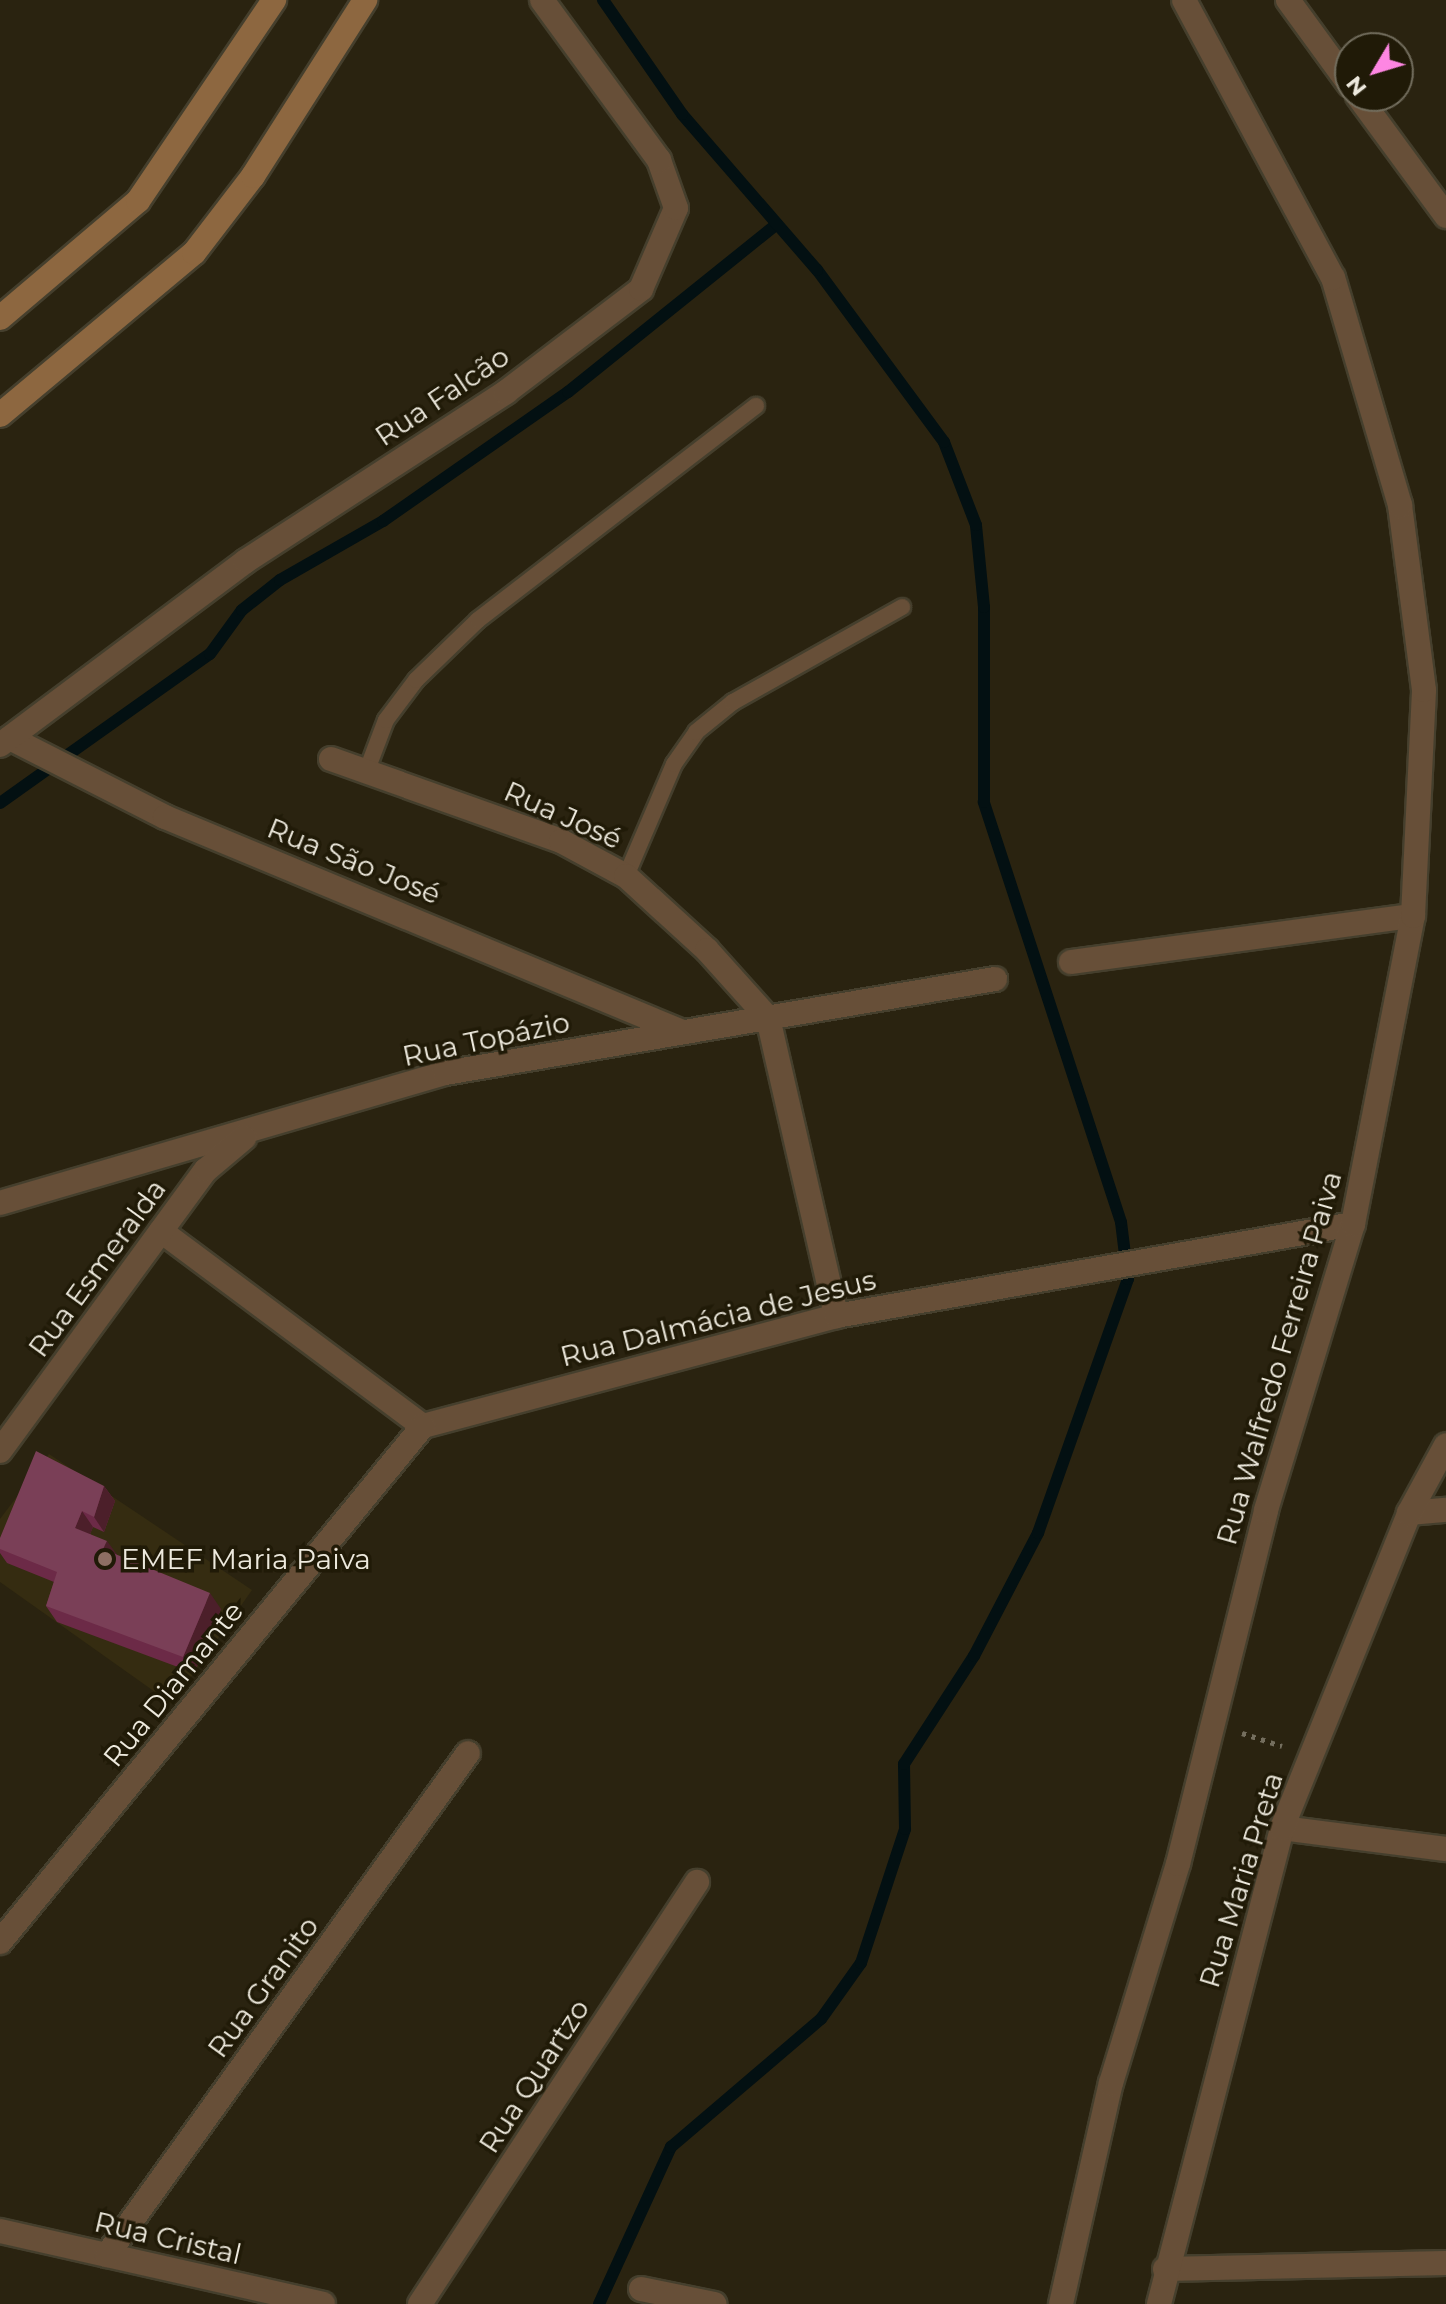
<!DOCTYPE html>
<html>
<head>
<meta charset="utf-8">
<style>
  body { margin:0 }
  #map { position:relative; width:1446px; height:2304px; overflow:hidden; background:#2a2310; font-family:Montserrat,sans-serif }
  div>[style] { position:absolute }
  .built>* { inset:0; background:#352c11 }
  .stream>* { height:12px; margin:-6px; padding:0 6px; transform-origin:6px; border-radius:6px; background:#031012 }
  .path>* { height:5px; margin-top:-2.5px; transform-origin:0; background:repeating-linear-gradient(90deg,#746e5e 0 4px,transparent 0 10px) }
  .roads { filter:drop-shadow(2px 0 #453f2d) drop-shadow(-2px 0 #453f2d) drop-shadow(0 2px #453f2d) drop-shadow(0 -2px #453f2d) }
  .service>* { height:16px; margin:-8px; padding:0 8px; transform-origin:8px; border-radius:8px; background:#674f38 }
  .minor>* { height:24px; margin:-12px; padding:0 12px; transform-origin:12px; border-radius:12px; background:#674f38 }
  .tertiary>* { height:24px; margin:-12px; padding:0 12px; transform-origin:12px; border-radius:12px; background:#674f38 }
  .secondary>* { height:24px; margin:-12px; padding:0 12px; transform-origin:12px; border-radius:12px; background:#8d6740 }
  .wall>* { inset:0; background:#6c2a47 }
  .shaded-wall>* { inset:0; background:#4c1f2a }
  .building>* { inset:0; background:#7a3f57 }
  .dots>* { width:22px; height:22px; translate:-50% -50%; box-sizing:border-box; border:4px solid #201a07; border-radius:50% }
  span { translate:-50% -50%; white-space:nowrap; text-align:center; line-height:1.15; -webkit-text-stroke:7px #201a07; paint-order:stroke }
  .street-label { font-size:28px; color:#ede9dd }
  .poi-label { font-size:28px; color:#ede9dd }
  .left { translate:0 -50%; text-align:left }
  .north { position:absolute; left:1334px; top:32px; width:80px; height:80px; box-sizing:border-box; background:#201a07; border:2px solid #726d5d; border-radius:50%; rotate:232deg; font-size:22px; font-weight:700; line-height:32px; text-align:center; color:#ede9dd }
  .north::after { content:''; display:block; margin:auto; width:28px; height:36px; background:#fd86e2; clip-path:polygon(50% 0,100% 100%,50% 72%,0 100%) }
</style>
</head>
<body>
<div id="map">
  <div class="built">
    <div style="clip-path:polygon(49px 1454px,252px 1590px,172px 1704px,0 1582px,0 1519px)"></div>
  </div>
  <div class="stream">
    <div style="left:0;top:803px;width:257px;rotate:-35.4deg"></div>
    <div style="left:210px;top:654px;width:54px;rotate:-54deg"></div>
    <div style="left:242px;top:610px;width:48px;rotate:-38.3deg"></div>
    <div style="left:280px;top:580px;width:119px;rotate:-29.8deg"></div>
    <div style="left:383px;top:521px;width:226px;rotate:-34.9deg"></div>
    <div style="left:568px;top:392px;width:268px;rotate:-38.8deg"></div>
    <div style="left:599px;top:2304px;width:173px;rotate:-65.4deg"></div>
    <div style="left:671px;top:2147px;width:197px;rotate:-40.5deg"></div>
    <div style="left:821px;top:2019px;width:69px;rotate:-54.5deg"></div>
    <div style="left:861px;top:1963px;width:141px;rotate:-71.8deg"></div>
    <div style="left:905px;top:1829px;width:65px;rotate:-90.9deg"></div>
    <div style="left:904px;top:1764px;width:129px;rotate:-57.1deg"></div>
    <div style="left:974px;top:1656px;width:139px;rotate:-62.5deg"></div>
    <div style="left:1038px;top:1533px;width:269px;rotate:-70.5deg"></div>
    <div style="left:1128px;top:1279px;width:57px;rotate:-97deg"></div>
    <div style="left:1121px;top:1222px;width:442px;rotate:-108.1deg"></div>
    <div style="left:984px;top:802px;width:195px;rotate:-90deg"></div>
    <div style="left:984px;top:607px;width:82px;rotate:-95.6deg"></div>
    <div style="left:976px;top:525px;width:89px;rotate:-111.1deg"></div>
    <div style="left:944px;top:442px;width:214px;rotate:-126.4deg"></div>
    <div style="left:817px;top:270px;width:206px;rotate:-130.9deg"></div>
    <div style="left:682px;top:114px;width:139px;rotate:-124.7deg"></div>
  </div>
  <div class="path">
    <div style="left:1242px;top:1733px;width:42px;rotate:18deg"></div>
  </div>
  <div class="roads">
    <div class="service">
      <div style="left:367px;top:770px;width:53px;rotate:-69.2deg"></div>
      <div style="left:386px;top:720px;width:50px;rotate:-53.1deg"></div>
      <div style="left:416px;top:680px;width:86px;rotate:-44.1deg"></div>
      <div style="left:478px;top:620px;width:351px;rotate:-37.6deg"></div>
      <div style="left:626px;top:876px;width:122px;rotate:-66.8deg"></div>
      <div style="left:674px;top:764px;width:39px;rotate:-55deg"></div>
      <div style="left:696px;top:732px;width:48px;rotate:-39deg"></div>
      <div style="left:733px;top:702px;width:194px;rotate:-29.3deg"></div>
    </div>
    <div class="minor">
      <div style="left:10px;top:738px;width:174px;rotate:27deg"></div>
      <div style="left:165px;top:817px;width:558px;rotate:22.56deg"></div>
      <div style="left:0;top:745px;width:307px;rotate:-36.8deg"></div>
      <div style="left:246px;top:561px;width:310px;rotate:-33deg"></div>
      <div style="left:506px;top:392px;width:170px;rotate:-37.3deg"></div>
      <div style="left:641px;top:289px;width:88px;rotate:-66.6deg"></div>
      <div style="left:676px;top:208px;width:51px;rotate:-109.5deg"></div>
      <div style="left:659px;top:160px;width:198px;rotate:-126.2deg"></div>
      <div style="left:331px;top:759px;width:244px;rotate:19.6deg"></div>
      <div style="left:561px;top:841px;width:74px;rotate:28.3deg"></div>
      <div style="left:626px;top:876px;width:110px;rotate:42.4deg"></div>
      <div style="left:707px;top:950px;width:91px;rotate:48.1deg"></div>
      <div style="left:768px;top:1018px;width:306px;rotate:77.1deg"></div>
      <div style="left:1071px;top:962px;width:345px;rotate:-7.7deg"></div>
      <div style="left:0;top:1203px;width:464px;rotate:-16.3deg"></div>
      <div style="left:445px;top:1073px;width:558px;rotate:-9.7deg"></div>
      <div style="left:161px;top:1231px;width:327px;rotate:36.7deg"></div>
      <div style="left:423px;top:1426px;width:427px;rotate:-14.9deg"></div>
      <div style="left:836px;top:1316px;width:525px;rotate:-10.09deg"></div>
      <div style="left:0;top:1451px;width:348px;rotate:-53.8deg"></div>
      <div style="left:206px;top:1170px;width:50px;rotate:-40.1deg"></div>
      <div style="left:1409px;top:1513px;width:37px;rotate:-5deg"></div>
      <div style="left:1282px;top:1828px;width:165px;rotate:7.3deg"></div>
      <div style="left:0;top:1942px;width:667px;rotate:-50.66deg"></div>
      <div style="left:0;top:2231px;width:331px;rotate:12.7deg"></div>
      <div style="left:107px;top:2255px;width:618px;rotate:-54.28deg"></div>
      <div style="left:1165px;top:2269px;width:281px;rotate:-1.2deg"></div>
      <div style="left:641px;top:2289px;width:75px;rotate:11.6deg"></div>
      <div style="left:420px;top:2304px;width:505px;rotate:-56.72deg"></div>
      <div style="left:1061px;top:2304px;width:227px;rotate:-77.3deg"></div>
      <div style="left:1111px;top:2083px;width:229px;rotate:-73deg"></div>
      <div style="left:1178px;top:1864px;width:365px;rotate:-76deg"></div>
      <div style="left:1266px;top:1510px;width:299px;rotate:-73.1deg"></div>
      <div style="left:1353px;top:1224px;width:314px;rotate:-79deg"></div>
      <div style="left:1413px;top:916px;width:226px;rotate:-87.2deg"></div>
      <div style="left:1424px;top:690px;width:187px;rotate:-97.4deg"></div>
      <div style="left:1400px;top:505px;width:237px;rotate:-106.4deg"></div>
      <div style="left:1333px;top:278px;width:315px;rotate:-118.2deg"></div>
    </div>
    <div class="tertiary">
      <div style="left:1288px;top:0;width:105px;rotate:53.9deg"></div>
      <div style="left:1358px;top:96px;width:149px;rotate:53.7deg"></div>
      <div style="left:1159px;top:2304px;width:492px;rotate:-75.5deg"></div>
      <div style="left:1282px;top:1828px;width:340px;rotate:-68deg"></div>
      <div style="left:1409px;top:1513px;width:77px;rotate:-61.4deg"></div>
    </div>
    <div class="secondary">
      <div style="left:0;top:318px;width:181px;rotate:-40.3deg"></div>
      <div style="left:138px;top:201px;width:243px;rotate:-55.9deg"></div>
      <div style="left:0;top:415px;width:253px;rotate:-39.9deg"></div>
      <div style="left:194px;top:253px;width:97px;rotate:-52.5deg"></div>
      <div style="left:253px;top:176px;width:209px;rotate:-57.5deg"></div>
    </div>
  </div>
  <div class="wall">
    <div style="clip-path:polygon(104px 1486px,115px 1501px,104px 1532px,93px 1527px,90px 1534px,116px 1555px,221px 1609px,194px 1673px,57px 1622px,46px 1606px,54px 1582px,7px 1563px,0 1553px,0 1538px)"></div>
  </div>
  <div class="shaded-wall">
    <div style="clip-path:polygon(104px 1486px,115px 1501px,104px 1532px,94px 1517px)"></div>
    <div style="clip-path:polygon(82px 1511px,93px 1527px,86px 1544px,75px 1528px)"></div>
    <div style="clip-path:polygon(107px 1541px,118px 1556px,103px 1549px)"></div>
    <div style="clip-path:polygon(210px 1593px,221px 1609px,194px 1673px,183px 1657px)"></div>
  </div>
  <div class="building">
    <div style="clip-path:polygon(36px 1451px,104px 1486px,94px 1517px,82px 1511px,75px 1528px,107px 1541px,103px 1549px,210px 1593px,183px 1657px,46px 1606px,57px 1572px,0 1549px,0 1538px)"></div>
  </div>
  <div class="dots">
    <div style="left:105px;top:1559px;background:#8d6e63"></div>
  </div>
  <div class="street-label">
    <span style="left:442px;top:396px;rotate:-34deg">Rua Falcão</span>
    <span style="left:563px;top:815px;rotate:24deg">Rua José</span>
    <span style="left:354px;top:861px;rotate:22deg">Rua São José</span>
    <span style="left:486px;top:1039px;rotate:-12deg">Rua Topázio</span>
    <span style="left:97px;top:1268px;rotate:-54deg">Rua Esmeralda</span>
    <span style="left:718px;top:1318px;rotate:-14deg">Rua Dalmácia de Jesus</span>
    <span style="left:1279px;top:1358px;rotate:-74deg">Rua Walfredo Ferreira Paiva</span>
    <span style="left:173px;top:1684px;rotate:-51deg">Rua Diamante</span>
    <span style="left:1241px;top:1880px;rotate:-73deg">Rua Maria Preta</span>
    <span style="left:263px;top:1987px;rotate:-54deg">Rua Granito</span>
    <span style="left:534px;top:2076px;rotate:-57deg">Rua Quartzo</span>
    <span style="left:168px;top:2238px;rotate:13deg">Rua Cristal</span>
  </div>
  <div class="poi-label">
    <span class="left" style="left:121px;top:1559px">EMEF Maria Paiva</span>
  </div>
  <div class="north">N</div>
</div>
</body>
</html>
